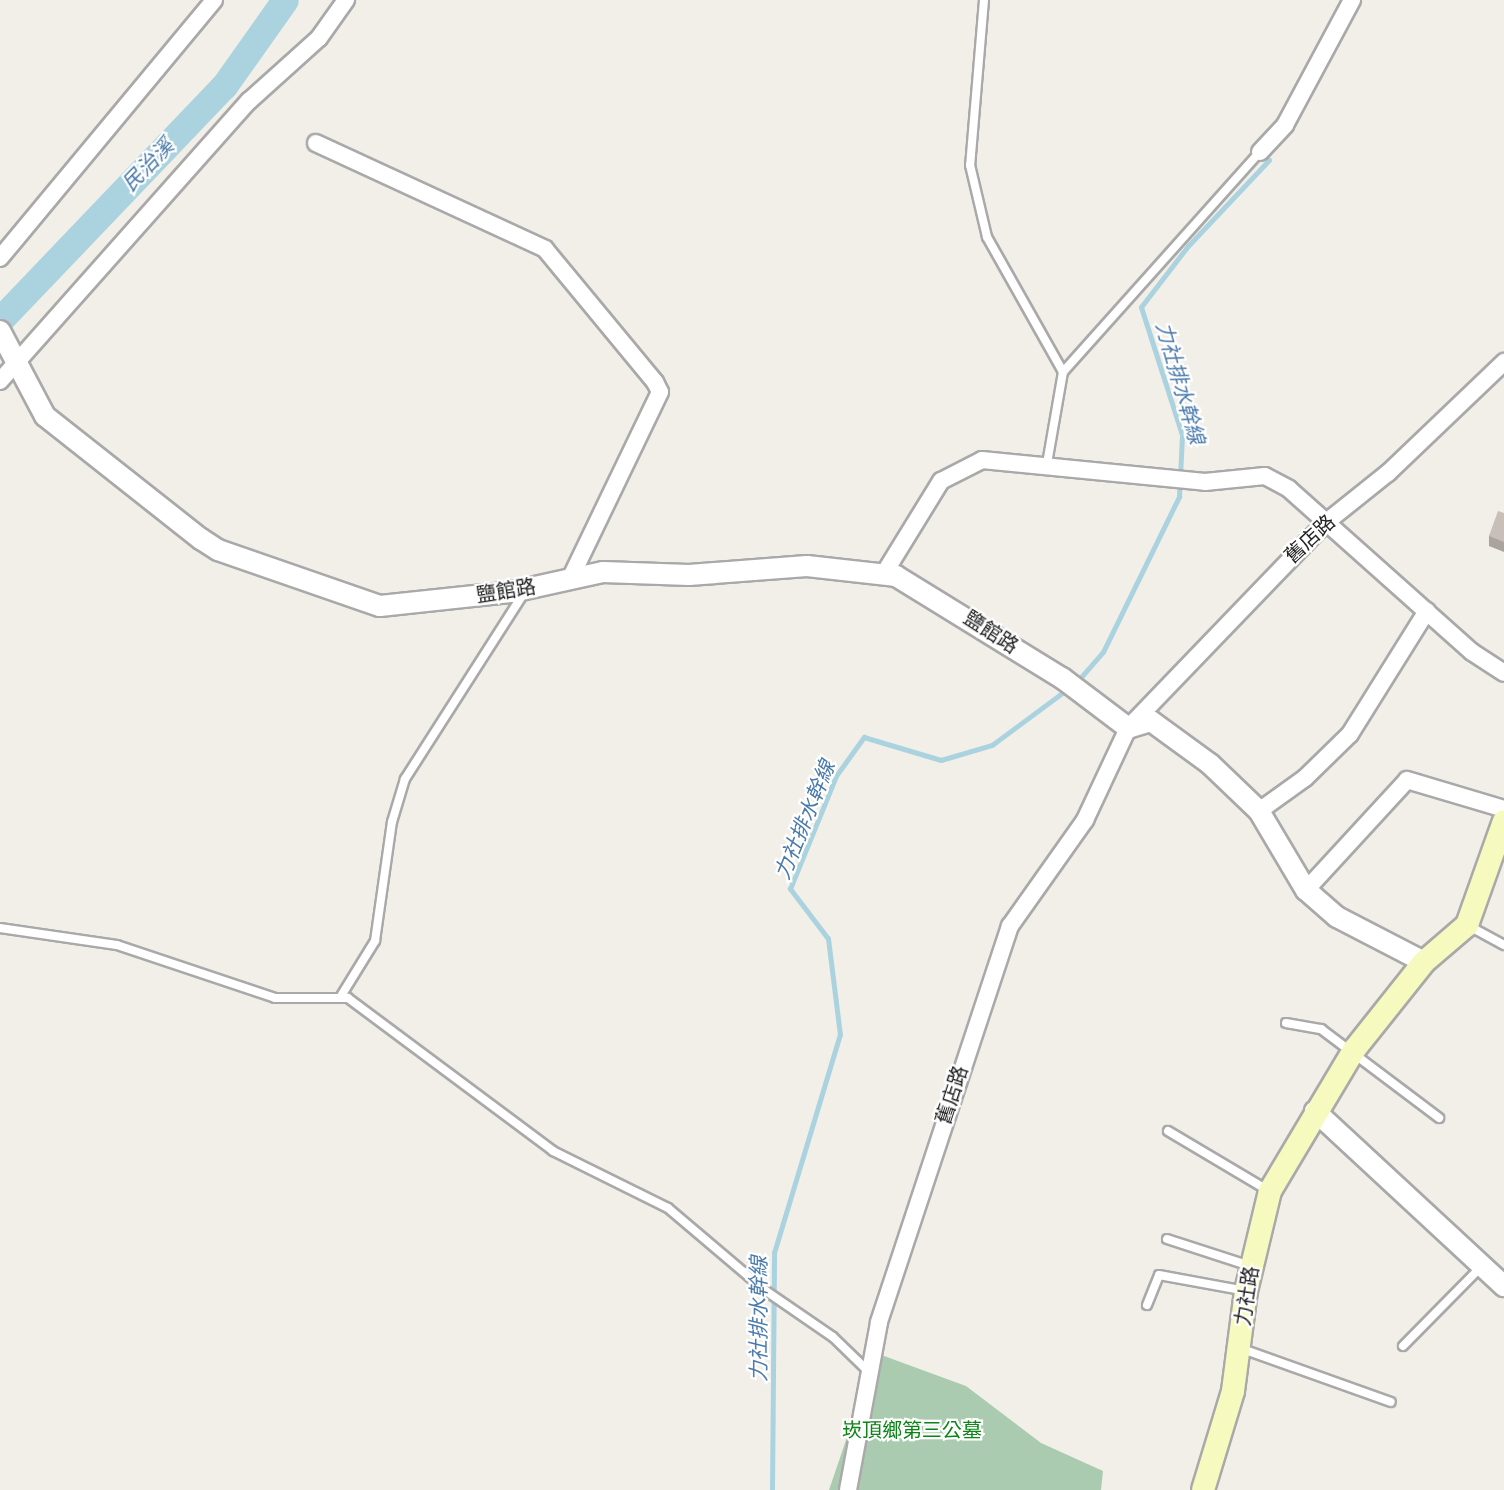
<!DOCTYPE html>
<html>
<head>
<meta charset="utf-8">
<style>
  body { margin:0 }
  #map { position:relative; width:1504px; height:1490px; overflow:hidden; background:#f2efe9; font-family:"Work Sans","Noto Sans TC",sans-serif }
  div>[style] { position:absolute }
  .cemetery>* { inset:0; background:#aacbaf }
  .stream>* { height:4.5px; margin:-2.25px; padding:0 2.25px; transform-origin:2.25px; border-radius:2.25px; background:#aad3df }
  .river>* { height:27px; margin:-13.5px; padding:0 13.5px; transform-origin:13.5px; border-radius:13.5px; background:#aad3df }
  .roads { filter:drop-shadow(2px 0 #a9a9a9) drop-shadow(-2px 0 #a9a9a9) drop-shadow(0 2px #a9a9a9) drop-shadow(0 -2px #a9a9a9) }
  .service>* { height:8px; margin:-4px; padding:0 4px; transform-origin:4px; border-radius:4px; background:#fff }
  .minor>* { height:16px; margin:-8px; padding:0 8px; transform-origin:8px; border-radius:8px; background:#fff }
  .tertiary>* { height:20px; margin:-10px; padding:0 10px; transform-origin:10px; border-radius:10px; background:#fff }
  .secondary>* { height:22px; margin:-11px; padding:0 11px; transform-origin:11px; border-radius:11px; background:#f7fabf }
  .wall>* { inset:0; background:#aba49e }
  .building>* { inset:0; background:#c7bfb8 }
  span { translate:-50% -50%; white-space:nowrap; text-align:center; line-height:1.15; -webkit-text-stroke:4.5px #fff; paint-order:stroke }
  .street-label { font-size:20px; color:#222 }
  .park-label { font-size:20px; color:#0c8416 }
  .water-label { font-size:21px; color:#4a7aab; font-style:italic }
</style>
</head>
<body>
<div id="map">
  <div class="cemetery">
    <div style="clip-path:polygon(865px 1349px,966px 1386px,1041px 1443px,1103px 1471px,1101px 1490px,829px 1490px,861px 1396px)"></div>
  </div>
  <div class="stream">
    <div style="left:1076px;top:683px;width:41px;rotate:-48.9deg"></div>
    <div style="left:1103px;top:652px;width:173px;rotate:-63.9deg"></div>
    <div style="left:1179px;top:497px;width:62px;rotate:-87.2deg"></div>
    <div style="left:1182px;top:435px;width:134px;rotate:-107.8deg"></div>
    <div style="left:1141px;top:307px;width:77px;rotate:-52.4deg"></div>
    <div style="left:1188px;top:246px;width:118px;rotate:-46.7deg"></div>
    <div style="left:772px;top:1490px;width:237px;rotate:-89.5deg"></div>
    <div style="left:774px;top:1253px;width:228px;rotate:-73.2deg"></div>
    <div style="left:840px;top:1035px;width:97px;rotate:-97.1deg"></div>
    <div style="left:828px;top:939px;width:63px;rotate:-127.2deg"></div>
    <div style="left:790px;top:889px;width:122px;rotate:-67.8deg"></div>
    <div style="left:836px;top:776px;width:48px;rotate:-54.3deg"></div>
    <div style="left:864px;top:737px;width:80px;rotate:16.6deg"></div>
    <div style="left:941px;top:760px;width:53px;rotate:-16.4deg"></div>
    <div style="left:992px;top:745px;width:96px;rotate:-36.5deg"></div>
  </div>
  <div class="river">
    <div style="left:0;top:320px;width:324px;rotate:-46.3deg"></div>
    <div style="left:224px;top:86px;width:105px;rotate:-54.7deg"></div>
  </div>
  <div class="roads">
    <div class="service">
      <div style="left:984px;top:0;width:166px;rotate:94.8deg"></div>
      <div style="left:970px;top:165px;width:74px;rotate:76.7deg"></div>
      <div style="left:987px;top:237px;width:155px;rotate:60.6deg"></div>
      <div style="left:1063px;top:372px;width:93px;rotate:99.9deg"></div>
      <div style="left:1063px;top:372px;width:295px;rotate:-48.2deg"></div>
      <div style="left:1467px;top:925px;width:42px;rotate:28.4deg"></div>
      <div style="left:0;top:928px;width:118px;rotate:8.3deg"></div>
      <div style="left:117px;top:945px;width:167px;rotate:18.5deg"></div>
      <div style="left:275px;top:998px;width:73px"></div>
      <div style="left:348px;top:998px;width:256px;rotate:36.7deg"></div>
      <div style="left:553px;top:1151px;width:128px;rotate:26.4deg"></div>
      <div style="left:668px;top:1208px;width:128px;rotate:40.3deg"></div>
      <div style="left:766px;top:1291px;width:81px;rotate:34.5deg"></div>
      <div style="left:833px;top:1337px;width:49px;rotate:44.2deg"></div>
      <div style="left:341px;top:996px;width:65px;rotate:-58.3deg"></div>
      <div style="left:375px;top:941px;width:120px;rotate:-81.9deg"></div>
      <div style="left:392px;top:822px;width:45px;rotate:-73.2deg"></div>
      <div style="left:405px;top:779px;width:223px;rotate:-57.4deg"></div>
      <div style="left:1286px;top:1023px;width:36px;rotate:10deg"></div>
      <div style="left:1321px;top:1029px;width:148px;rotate:37deg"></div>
      <div style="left:1168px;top:1131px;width:117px;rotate:30.7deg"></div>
      <div style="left:1167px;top:1239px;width:87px;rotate:18deg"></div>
      <div style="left:1147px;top:1305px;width:32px;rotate:-68deg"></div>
      <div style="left:1159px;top:1275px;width:88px;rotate:10.4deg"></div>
      <div style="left:1403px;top:1346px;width:112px;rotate:-45.4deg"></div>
      <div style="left:1240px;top:1348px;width:160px;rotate:19.7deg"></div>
    </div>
    <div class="minor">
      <div style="left:316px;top:143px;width:252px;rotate:24.8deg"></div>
      <div style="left:545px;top:249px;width:173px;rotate:50.4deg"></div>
      <div style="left:655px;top:382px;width:11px;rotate:63deg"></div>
      <div style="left:660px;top:392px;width:208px;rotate:115.7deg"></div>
      <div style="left:1260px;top:152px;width:37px;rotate:-47deg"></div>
      <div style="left:1285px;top:125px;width:142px;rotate:-61.8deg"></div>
      <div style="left:0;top:258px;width:335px;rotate:-50.3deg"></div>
      <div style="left:0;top:381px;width:375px;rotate:-48.4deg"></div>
      <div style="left:249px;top:101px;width:94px;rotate:-42deg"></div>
      <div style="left:319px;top:38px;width:47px;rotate:-54.6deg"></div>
      <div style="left:885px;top:572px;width:107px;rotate:-58.4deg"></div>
      <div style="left:941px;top:481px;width:46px;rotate:-27.1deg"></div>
      <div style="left:982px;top:460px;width:224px;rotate:5.6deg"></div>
      <div style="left:1205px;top:482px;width:60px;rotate:-5.7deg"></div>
      <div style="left:1265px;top:476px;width:27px;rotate:28deg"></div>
      <div style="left:1289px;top:489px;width:245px;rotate:41.7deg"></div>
      <div style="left:1472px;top:652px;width:38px;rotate:33deg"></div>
      <div style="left:1259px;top:811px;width:57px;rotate:-35.7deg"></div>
      <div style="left:1305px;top:778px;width:63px;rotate:-44.4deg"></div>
      <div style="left:1350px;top:734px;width:145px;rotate:-58deg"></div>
      <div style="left:1306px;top:890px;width:149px;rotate:-47.4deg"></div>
      <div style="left:1407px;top:780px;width:101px;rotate:16.6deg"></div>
      <div style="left:848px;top:1490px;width:171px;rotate:-79.5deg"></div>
      <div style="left:879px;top:1322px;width:417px;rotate:-71.7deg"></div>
      <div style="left:1010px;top:926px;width:130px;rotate:-54.7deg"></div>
      <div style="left:1085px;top:820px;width:102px;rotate:-64.9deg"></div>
      <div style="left:1128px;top:728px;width:283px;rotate:-46.1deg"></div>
      <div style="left:1324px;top:524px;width:82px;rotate:-38.6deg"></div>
      <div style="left:1388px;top:473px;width:161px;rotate:-43.7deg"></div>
    </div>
    <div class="tertiary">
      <div style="left:0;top:331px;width:96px;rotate:62.1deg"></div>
      <div style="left:45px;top:416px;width:199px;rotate:38.3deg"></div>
      <div style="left:201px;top:539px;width:20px;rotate:33deg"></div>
      <div style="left:218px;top:550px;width:171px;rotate:19.1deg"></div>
      <div style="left:380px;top:606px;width:133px;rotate:-6.1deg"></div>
      <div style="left:512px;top:592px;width:93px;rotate:-12.4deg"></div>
      <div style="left:603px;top:572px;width:86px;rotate:2deg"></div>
      <div style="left:689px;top:575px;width:118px;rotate:-4.4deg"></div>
      <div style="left:807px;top:566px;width:90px;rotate:6.4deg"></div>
      <div style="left:896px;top:576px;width:195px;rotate:31.6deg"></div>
      <div style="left:1062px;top:678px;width:83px;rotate:37.1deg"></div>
      <div style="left:1128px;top:728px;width:24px;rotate:-17deg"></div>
      <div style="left:1151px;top:721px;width:73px;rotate:36.1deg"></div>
      <div style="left:1210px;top:764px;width:68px;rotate:43.8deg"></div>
      <div style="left:1259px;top:811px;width:92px;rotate:59.3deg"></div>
      <div style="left:1306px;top:890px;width:41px;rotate:41.1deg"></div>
      <div style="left:1337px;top:917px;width:98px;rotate:27.3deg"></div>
      <div style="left:1315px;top:1111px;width:258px;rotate:42.8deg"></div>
    </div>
    <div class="secondary">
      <div style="left:1203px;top:1490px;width:103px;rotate:-73.1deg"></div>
      <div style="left:1233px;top:1391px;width:101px;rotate:-82.6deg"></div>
      <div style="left:1246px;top:1291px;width:103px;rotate:-76.5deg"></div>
      <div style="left:1270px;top:1191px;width:164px;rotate:-59.2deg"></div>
      <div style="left:1354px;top:1050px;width:112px;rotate:-51.5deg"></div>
      <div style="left:1424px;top:962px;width:57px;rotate:-40.7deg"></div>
      <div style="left:1467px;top:925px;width:110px;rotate:-70.4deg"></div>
    </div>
  </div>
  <div class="wall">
    <div style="clip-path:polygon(1504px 513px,1504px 552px,1489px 546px,1489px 536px)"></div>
  </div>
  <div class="building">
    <div style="clip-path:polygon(1498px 511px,1504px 513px,1504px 542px,1489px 536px)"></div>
  </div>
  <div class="street-label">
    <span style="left:1310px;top:539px;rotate:-43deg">舊店路</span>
    <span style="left:506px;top:591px;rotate:-9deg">鹽館路</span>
    <span style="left:991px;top:632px;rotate:33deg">鹽館路</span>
    <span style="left:952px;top:1095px;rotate:-72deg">舊店路</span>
    <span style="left:1247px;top:1296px;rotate:-81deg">力社路</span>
  </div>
  <div class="park-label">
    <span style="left:912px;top:1430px">崁頂鄉第三公墓</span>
  </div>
  <div class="water-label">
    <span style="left:148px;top:165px;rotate:-46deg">民治溪</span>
    <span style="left:1180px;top:383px;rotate:74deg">力社排水幹線</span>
    <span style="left:805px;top:820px;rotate:-68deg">力社排水幹線</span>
    <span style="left:759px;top:1319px;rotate:-90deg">力社排水幹線</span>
  </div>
</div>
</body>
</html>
